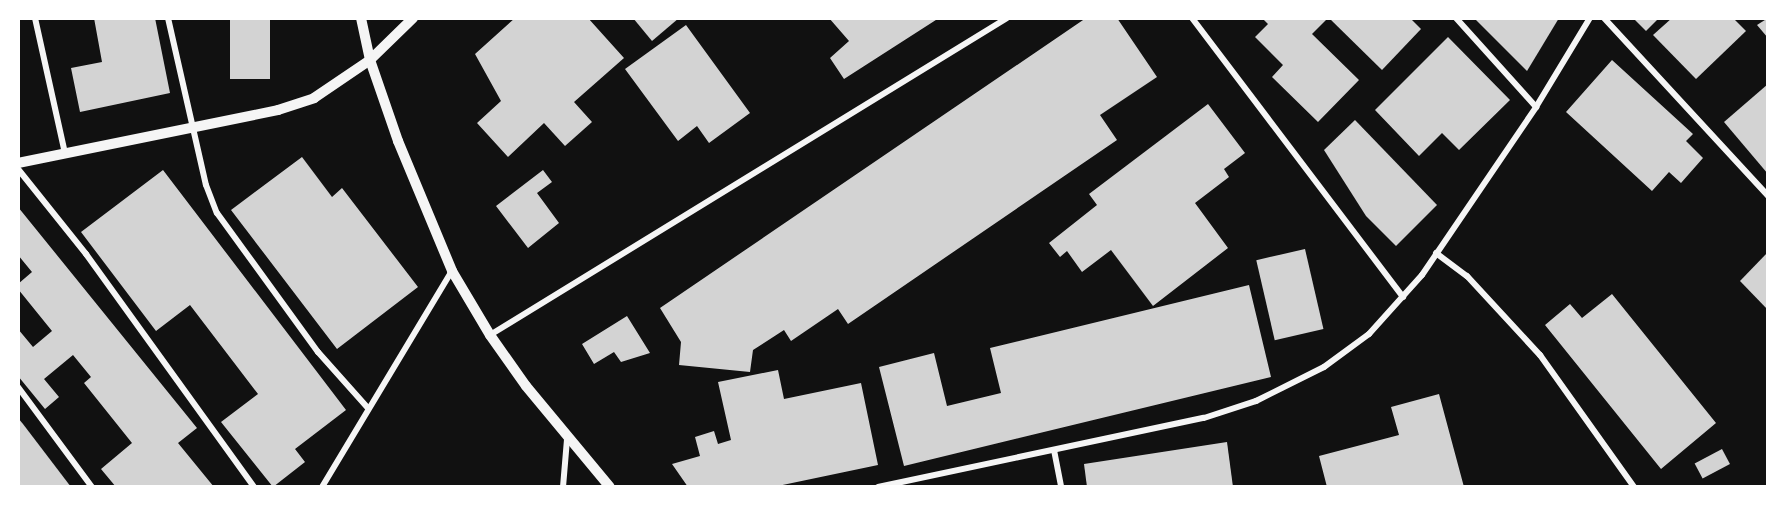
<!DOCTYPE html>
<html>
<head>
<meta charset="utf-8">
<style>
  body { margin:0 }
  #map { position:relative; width:1786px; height:505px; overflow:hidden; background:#111; font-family:"Fira Sans Condensed",sans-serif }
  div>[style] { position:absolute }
  .building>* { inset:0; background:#d3d3d3; transform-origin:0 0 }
  .minor>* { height:6px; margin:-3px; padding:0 3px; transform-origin:3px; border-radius:3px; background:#f5f5f5 }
  .tertiary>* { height:10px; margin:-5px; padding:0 5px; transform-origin:5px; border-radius:5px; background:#f5f5f5 }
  span { translate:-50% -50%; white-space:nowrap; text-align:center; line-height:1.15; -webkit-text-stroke:5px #fff; paint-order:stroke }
  .frame { position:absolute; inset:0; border:20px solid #fff; pointer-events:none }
</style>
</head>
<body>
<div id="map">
  <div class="building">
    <div style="clip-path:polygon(94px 18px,155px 18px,170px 93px,80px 112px,71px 68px,102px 62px)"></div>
    <div style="left:230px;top:18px;width:40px;height:61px"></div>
    <div style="clip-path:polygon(515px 18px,588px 18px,624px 58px,574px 102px,592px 122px,565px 146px,544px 123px,508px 157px,477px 123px,501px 101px,475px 54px)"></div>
    <div style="clip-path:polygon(633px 18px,679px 18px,652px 41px)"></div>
    <div style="clip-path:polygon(829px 18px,939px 18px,844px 79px,830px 58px,849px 41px)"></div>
    <div style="clip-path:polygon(1086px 18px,1117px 18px,1157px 77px,1100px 115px,1117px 140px,848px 324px,838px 309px,791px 341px,784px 330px,753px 350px,750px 372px,679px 365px,681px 342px,660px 308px)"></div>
    <div style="clip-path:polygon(1262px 18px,1328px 18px,1312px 34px,1359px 80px,1318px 122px,1272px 77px,1283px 65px,1255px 37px,1268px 24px)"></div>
    <div style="clip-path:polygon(1329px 18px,1410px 18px,1421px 29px,1382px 70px)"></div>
    <div style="clip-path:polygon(1474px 18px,1559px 18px,1527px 71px)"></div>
    <div style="clip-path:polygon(1633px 18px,1659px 18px,1646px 31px)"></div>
    <div style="clip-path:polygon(1672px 18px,1733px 18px,1746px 31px,1696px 79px,1653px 35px)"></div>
    <div style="clip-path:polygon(1768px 18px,1768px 38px,1757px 25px)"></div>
    <div style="clip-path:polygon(686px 25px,750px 113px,709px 143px,697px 126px,678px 141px,625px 69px)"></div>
    <div style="clip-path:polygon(1448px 37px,1510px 100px,1459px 150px,1442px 133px,1419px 156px,1375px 110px)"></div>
    <div style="clip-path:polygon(1612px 60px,1693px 134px,1686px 141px,1703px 158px,1681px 183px,1669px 172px,1652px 191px,1566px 112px)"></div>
    <div style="clip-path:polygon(1768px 84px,1768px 174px,1724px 122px)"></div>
    <div style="clip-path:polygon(1208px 104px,1245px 153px,1224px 169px,1229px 177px,1195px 203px,1228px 248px,1153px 306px,1111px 250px,1082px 272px,1067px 251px,1060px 257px,1049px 243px,1097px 205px,1089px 194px)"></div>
    <div style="clip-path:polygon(1355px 120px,1437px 205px,1396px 246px,1366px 216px,1324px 150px)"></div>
    <div style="clip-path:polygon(302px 157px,332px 197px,342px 188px,418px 287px,337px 349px,231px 210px)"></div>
    <div style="clip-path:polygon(163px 170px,346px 410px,295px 449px,305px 462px,273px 487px,221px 422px,258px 394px,190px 305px,156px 331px,81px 232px)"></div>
    <div style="clip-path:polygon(543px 170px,552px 182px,537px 193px,559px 223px,528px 248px,496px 206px)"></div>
    <div style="clip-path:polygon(18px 207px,197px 428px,178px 443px,214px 487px,116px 487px,101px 469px,132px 443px,84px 383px,91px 377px,73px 355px,44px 379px,59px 397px,45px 409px,18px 376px,18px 329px,33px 347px,52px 331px,18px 289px,18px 284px,32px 272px,18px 255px)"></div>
    <div style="left:1305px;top:249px;width:82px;height:50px;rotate:77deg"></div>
    <div style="clip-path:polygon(1768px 252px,1768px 310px,1740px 281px)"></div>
    <div style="clip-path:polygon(1249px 285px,1271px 377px,904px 466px,879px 367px,934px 353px,947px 406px,1001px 393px,990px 348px)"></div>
    <div style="clip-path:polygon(1612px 294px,1716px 423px,1661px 469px,1545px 325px,1570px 304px,1582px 318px)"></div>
    <div style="clip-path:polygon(627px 316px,650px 353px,621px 362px,614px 352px,594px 364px,582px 344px)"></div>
    <div style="clip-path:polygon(778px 370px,784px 399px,861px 383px,878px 465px,773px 487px,688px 487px,672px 464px,700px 456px,695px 437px,714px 431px,718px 444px,731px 440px,718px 382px)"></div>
    <div style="clip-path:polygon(1439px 394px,1464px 487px,1327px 487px,1319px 456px,1399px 435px,1391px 407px)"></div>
    <div style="clip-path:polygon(18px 418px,23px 424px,71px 487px,18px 487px)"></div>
    <div style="clip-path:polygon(1227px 442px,1233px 487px,1087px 487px,1084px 464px)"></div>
    <div style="left:1722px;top:449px;width:17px;height:31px;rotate:62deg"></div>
  </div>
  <div class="minor">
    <div style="left:35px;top:18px;width:138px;rotate:77.5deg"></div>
    <div style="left:168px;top:18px;width:171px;rotate:77.2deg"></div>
    <div style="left:206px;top:185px;width:30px;rotate:69deg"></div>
    <div style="left:217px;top:213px;width:172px;rotate:54deg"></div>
    <div style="left:318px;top:352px;width:74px;rotate:48.3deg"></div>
    <div style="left:1192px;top:18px;width:350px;rotate:52.9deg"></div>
    <div style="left:1456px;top:18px;width:120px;rotate:48deg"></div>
    <div style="left:1604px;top:18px;width:242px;rotate:47.3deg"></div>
    <div style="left:18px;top:169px;width:109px;rotate:51.3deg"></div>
    <div style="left:86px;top:254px;width:287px;rotate:54.2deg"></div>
    <div style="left:1436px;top:253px;width:39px;rotate:37deg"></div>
    <div style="left:1467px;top:276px;width:108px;rotate:47.3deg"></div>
    <div style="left:1540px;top:355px;width:162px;rotate:54.5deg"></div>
    <div style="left:490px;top:335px;width:606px;rotate:-31.51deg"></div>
    <div style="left:18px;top:387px;width:124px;rotate:53.5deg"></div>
    <div style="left:1054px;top:450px;width:38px;rotate:79deg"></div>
    <div style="left:322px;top:487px;width:252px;rotate:-59deg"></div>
    <div style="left:563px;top:487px;width:48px;rotate:-85.2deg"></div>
    <div style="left:878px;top:487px;width:333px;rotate:-12deg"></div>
    <div style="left:1204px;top:418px;width:55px;rotate:-18.1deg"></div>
    <div style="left:1256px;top:401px;width:76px;rotate:-26.6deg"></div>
    <div style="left:1324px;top:367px;width:56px;rotate:-36.3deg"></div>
    <div style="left:1369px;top:334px;width:79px;rotate:-48.1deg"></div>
    <div style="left:1422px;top:275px;width:203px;rotate:-55.8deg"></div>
    <div style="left:1536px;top:107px;width:104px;rotate:-58.8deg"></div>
  </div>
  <div class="tertiary">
    <div style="left:361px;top:18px;width:43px;rotate:77.9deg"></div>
    <div style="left:370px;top:60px;width:86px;rotate:70.9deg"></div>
    <div style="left:398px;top:141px;width:141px;rotate:67.4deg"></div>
    <div style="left:452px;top:271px;width:74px;rotate:59.3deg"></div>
    <div style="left:490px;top:335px;width:62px;rotate:54.8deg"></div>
    <div style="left:526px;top:386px;width:131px;rotate:50.3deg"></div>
    <div style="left:18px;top:163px;width:265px;rotate:-11.5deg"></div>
    <div style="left:278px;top:110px;width:38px;rotate:-18deg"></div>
    <div style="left:314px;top:98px;width:68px;rotate:-34.2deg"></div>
    <div style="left:370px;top:60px;width:60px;rotate:-44.3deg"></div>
  </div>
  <div class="frame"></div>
</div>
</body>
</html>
